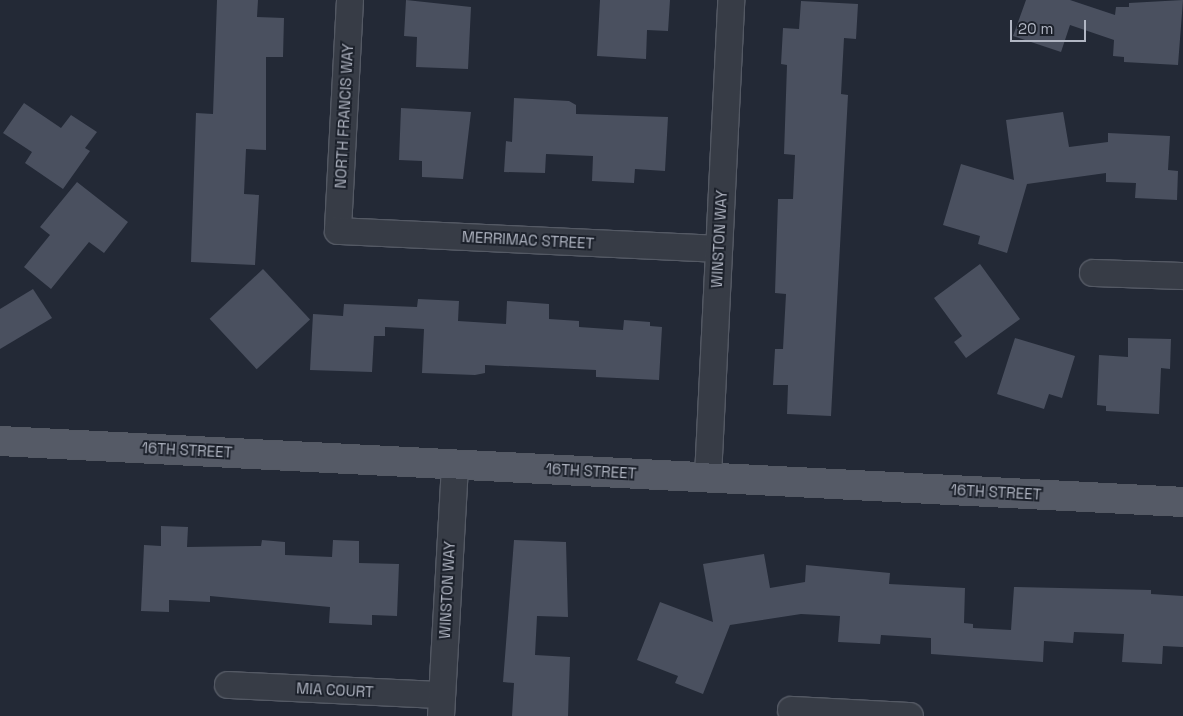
<!DOCTYPE html>
<html>
<head>
<meta charset="utf-8">
<style>
  body { margin:0 }
  #map { position:relative; width:1183px; height:716px; overflow:hidden; background:#232936; font-family:"Space Grotesk",sans-serif }
  div>[style] { position:absolute }
  .building>* { inset:0; background:#4a505f; transform-origin:0 0 }
  .roads { filter:drop-shadow(1px 0 #545964) drop-shadow(-1px 0 #545964) drop-shadow(0 1px #545964) drop-shadow(0 -1px #545964) }
  .minor>* { height:26px; margin:-13px; padding:0 13px; transform-origin:13px; border-radius:13px; background:#373c46 }
  .major>* { height:28px; margin:-14px; padding:0 14px; transform-origin:14px; border-radius:14px; background:#555a66 }
  span { translate:-50% -50%; white-space:nowrap; text-align:center; line-height:1.15; -webkit-text-stroke:4px #1c212b; paint-order:stroke }
  .street-label { font-size:15px; color:#b1b6c3 }
  .scale { position:absolute; left:1010px; top:20px; width:76px; height:22px; box-sizing:border-box; border:2px solid #b1b6c3; border-top:0; padding-left:6px; font-size:15px; line-height:18px; white-space:nowrap; color:#b1b6c3; -webkit-text-stroke:4px #1c212b; paint-order:stroke }
</style>
</head>
<body>
<div id="map">
  <div class="building">
    <div style="clip-path:polygon(217px 0,258px 0,257px 17px,284px 18px,283px 57px,266px 57px,266px 150px,246px 149px,244px 194px,259px 195px,255px 265px,191px 262px,196px 113px,213px 114px)"></div>
    <div style="clip-path:polygon(406px 0,471px 7px,468px 69px,416px 67px,417px 37px,404px 36px)"></div>
    <div style="clip-path:polygon(600px 0,670px 0,668px 31px,647px 30px,646px 59px,597px 56px)"></div>
    <div style="clip-path:polygon(1026px 0,1070px 0,1115px 15px,1116px 7px,1129px 7px,1129px 3px,1183px 0,1178px 65px,1124px 62px,1124px 57px,1113px 56px,1114px 40px,1070px 25px,1061px 52px,1013px 36px)"></div>
    <div style="clip-path:polygon(801px 1px,858px 4px,856px 39px,844px 38px,841px 94px,848px 95px,831px 416px,787px 414px,788px 385px,773px 385px,775px 349px,783px 349px,786px 294px,775px 293px,778px 199px,793px 199px,795px 155px,784px 154px,787px 65px,781px 64px,783px 28px,799px 29px)"></div>
    <div style="clip-path:polygon(514px 98px,569px 101px,576px 105px,576px 114px,668px 117px,665px 171px,635px 169px,634px 183px,592px 181px,593px 156px,546px 154px,545px 173px,504px 172px,506px 141px,512px 142px)"></div>
    <div style="clip-path:polygon(24px 103px,61px 128px,71px 115px,97px 132px,85px 148px,90px 151px,63px 189px,25px 163px,32px 152px,3px 133px)"></div>
    <div style="clip-path:polygon(401px 108px,471px 112px,463px 179px,422px 177px,422px 161px,399px 160px)"></div>
    <div style="clip-path:polygon(1063px 112px,1069px 147px,1108px 142px,1108px 133px,1170px 136px,1168px 170px,1178px 171px,1177px 200px,1135px 198px,1136px 183px,1106px 182px,1106px 173px,1027px 184px,1007px 253px,978px 244px,980px 236px,943px 225px,961px 164px,1014px 180px,1006px 120px)"></div>
    <div style="clip-path:polygon(77px 182px,128px 222px,104px 253px,89px 242px,51px 289px,24px 267px,50px 235px,40px 227px)"></div>
    <div style="clip-path:polygon(980px 264px,1020px 319px,966px 358px,954px 342px,962px 336px,934px 298px)"></div>
    <div style="left:263px;top:269px;width:69px;height:73px;rotate:47deg"></div>
    <div style="clip-path:polygon(33px 289px,52px 318px,0 349px,0 309px)"></div>
    <div style="clip-path:polygon(418px 299px,459px 301px,458px 321px,506px 324px,507px 301px,549px 304px,549px 319px,579px 321px,579px 327px,623px 330px,624px 320px,650px 322px,650px 326px,662px 327px,659px 380px,596px 377px,596px 370px,485px 365px,485px 373px,475px 375px,422px 373px,424px 329px,385px 327px,385px 336px,374px 336px,372px 372px,310px 370px,313px 314px,343px 316px,344px 304px,417px 307px)"></div>
    <div style="clip-path:polygon(1015px 338px,1075px 356px,1062px 398px,1049px 394px,1044px 409px,997px 394px)"></div>
    <div style="clip-path:polygon(1128px 338px,1171px 339px,1170px 369px,1161px 368px,1159px 414px,1106px 411px,1106px 406px,1097px 405px,1099px 355px,1128px 357px)"></div>
    <div style="clip-path:polygon(161px 526px,188px 527px,187px 547px,261px 546px,262px 540px,285px 542px,285px 555px,332px 557px,333px 540px,359px 541px,359px 563px,399px 564px,397px 616px,372px 615px,372px 625px,329px 623px,330px 607px,210px 596px,210px 602px,169px 600px,169px 612px,141px 611px,144px 545px,161px 546px)"></div>
    <div style="clip-path:polygon(514px 540px,566px 542px,568px 617px,537px 616px,535px 655px,570px 657px,568px 716px,512px 716px,514px 683px,503px 682px)"></div>
    <div style="clip-path:polygon(764px 554px,770px 588px,805px 582px,806px 565px,890px 573px,889px 584px,965px 588px,964px 623px,973px 624px,973px 628px,1011px 630px,1014px 587px,1151px 590px,1151px 594px,1183px 596px,1183px 647px,1163px 646px,1162px 664px,1122px 662px,1124px 634px,1074px 632px,1073px 643px,1044px 641px,1043px 662px,931px 654px,931px 638px,881px 635px,880px 644px,838px 642px,840px 616px,801px 614px,730px 625px,703px 694px,675px 683px,678px 676px,637px 660px,660px 602px,713px 622px,703px 564px)"></div>
  </div>
  <div class="roads">
    <div class="minor">
      <div style="left:350px;top:0;width:231px;rotate:93deg"></div>
      <div style="left:338px;top:231px;width:380px;rotate:2.7deg"></div>
      <div style="left:1093px;top:273px;width:90px;rotate:1.9deg"></div>
      <div style="left:708px;top:477px;width:478px;rotate:-87.2deg"></div>
      <div style="left:228px;top:685px;width:214px;rotate:2.7deg"></div>
      <div style="left:791px;top:710px;width:119px;rotate:2.9deg"></div>
      <div style="left:441px;top:716px;width:252px;rotate:-86.8deg"></div>
    </div>
    <div class="major">
      <div style="left:0;top:441px;width:1185px;rotate:2.95deg"></div>
    </div>
  </div>
  <div class="street-label">
    <span style="left:344px;top:116px;rotate:-87deg">NORTH FRANCIS WAY</span>
    <span style="left:719px;top:239px;rotate:-87deg">WINSTON WAY</span>
    <span style="left:528px;top:240px;rotate:3deg">MERRIMAC STREET</span>
    <span style="left:187px;top:450px;rotate:3deg">16TH STREET</span>
    <span style="left:591px;top:471px;rotate:3deg">16TH STREET</span>
    <span style="left:996px;top:492px;rotate:3deg">16TH STREET</span>
    <span style="left:447px;top:590px;rotate:-87deg">WINSTON WAY</span>
    <span style="left:335px;top:690px;rotate:3deg">MIA COURT</span>
  </div>
  <div class="scale">20 m</div>
</div>
</body>
</html>
